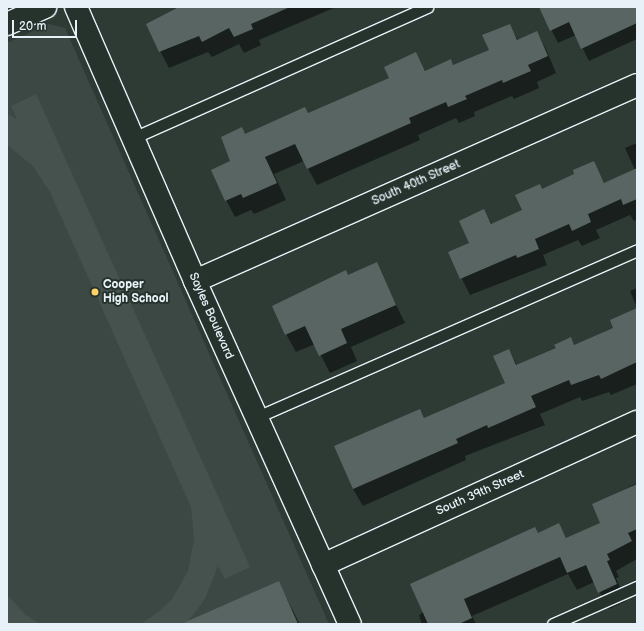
<!DOCTYPE html>
<html>
<head>
<meta charset="utf-8">
<style>
  body { margin:0 }
  #map { position:relative; width:644px; height:631px; overflow:hidden; background:#2e3b35; font-family:"Balsamiq Sans",sans-serif }
  div>[style] { position:absolute }
  .built>* { inset:0; background:#3b4843 }
  .green>* { inset:0; background:#45524e }
  .shadow>* { inset:0; background:#0007 }
  .building>* { inset:0; background:#596563 }
  .roads { filter:drop-shadow(1px 0 #e8f1f8) drop-shadow(-1px 0 #e8f1f8) drop-shadow(0 1px #e8f1f8) drop-shadow(0 -1px #e8f1f8) }
  .service>* { height:11px; margin:-5.5px; padding:0 5.5px; transform-origin:5.5px; border-radius:5.5px; background:#26332d }
  .minor>* { height:22px; margin:-11px; padding:0 11px; transform-origin:11px; border-radius:11px; background:#26332d }
  .tertiary>* { height:22px; margin:-11px; padding:0 11px; transform-origin:11px; border-radius:11px; background:#26332d }
  .dots>* { width:11px; height:11px; translate:-50% -50%; box-sizing:border-box; border:2px solid #26332d; border-radius:50% }
  span { translate:-50% -50%; white-space:nowrap; text-align:center; line-height:1.15; -webkit-text-stroke:4px #26332d; paint-order:stroke }
  .street-label { font-size:12px; color:#e8f1f8 }
  .poi-label { font-size:12px; color:#e8f1f8; font-weight:700 }
  .left { translate:0 -50%; text-align:left }
  .frame { position:absolute; inset:0; border:8px solid #e8f1f8; pointer-events:none }
  .scale { position:absolute; left:12px; top:20px; width:65px; height:18px; box-sizing:border-box; border:2px solid #e8f1f8; border-top:0; padding-left:5px; font-size:12px; line-height:14px; white-space:nowrap; color:#e8f1f8; -webkit-text-stroke:3px #26332d; paint-order:stroke }
</style>
</head>
<body>
<div id="map">
  <div class="built">
    <div style="clip-path:polygon(49px 24px,65px 28px,329px 624px,7px 624px,7px 43px)"></div>
  </div>
  <div class="green">
    <div style="clip-path:polygon(36px 94px,250px 567px,225px 579px,218px 566px,205px 599px,186px 624px,141px 624px,161px 610px,172px 599px,188px 571px,194px 539px,191px 507px,50px 192px,33px 166px,7px 145px,7px 114px,17px 119px,11px 106px)"></div>
    <div style="clip-path:polygon(7px 595px,26px 615px,40px 624px,7px 624px)"></div>
  </div>
  <div class="shadow">
    <div style="clip-path:polygon(182px 7px,336px 7px,259px 40px,261px 45px,244px 53px,239px 44px,212px 57px,208px 52px,169px 68px,160px 51px)"></div>
    <div style="clip-path:polygon(540px 7px,637px 7px,637px 39px,589px 61px,576px 35px,558px 43px)"></div>
    <div style="clip-path:polygon(509px 25px,518px 40px,536px 32px,546px 49px,556px 73px,537px 82px,539px 88px,514px 99px,512px 96px,474px 112px,475px 116px,459px 123px,456px 118px,418px 135px,420px 140px,317px 185px,304px 161px,274px 174px,286px 200px,254px 214px,251px 210px,235px 217px,226px 200px,231px 162px,245px 135px,308px 114px,390px 78px,416px 53px,426px 72px,451px 61px,454px 66px,490px 50px)"></div>
    <div style="clip-path:polygon(637px 143px,637px 219px,634px 221px,630px 215px,596px 230px,600px 238px,582px 246px,578px 240px,543px 255px,547px 265px,470px 295px,449px 253px,470px 243px,484px 211px,492px 224px,523px 211px,542px 190px,576px 175px,593px 162px,605px 184px,635px 170px,625px 148px)"></div>
    <div style="clip-path:polygon(376px 264px,405px 323px,351px 347px,357px 361px,330px 373px,315px 344px,296px 352px,286px 334px,348px 276px)"></div>
    <div style="clip-path:polygon(637px 288px,637px 308px,630px 291px)"></div>
    <div style="clip-path:polygon(637px 309px,637px 384px,611px 395px,609px 392px,582px 401px,580px 397px,540px 414px,545px 425px,465px 456px,466px 460px,363px 506px,353px 489px,420px 411px,425px 419px,506px 383px,509px 350px,517px 365px,557px 349px,571px 339px,575px 346px,614px 328px)"></div>
    <div style="clip-path:polygon(637px 483px,637px 559px,616px 571px,619px 577px,616px 578px,626px 601px,609px 609px,594px 582px,577px 590px,568px 574px,472px 616px,476px 624px,422px 624px,419px 615px,538px 534px,559px 525px,567px 539px,601px 523px,593px 505px)"></div>
    <div style="clip-path:polygon(278px 582px,300px 624px,211px 624px)"></div>
  </div>
  <div class="building">
    <div style="clip-path:polygon(179px 7px,290px 7px,251px 24px,253px 29px,234px 37px,229px 28px,202px 42px,199px 36px,159px 52px,146px 24px)"></div>
    <div style="clip-path:polygon(539px 7px,637px 7px,637px 23px,581px 49px,569px 22px,550px 31px)"></div>
    <div style="clip-path:polygon(510px 24px,517px 40px,537px 31px,548px 56px,528px 65px,531px 71px,503px 83px,502px 80px,465px 96px,467px 99px,448px 107px,446px 102px,409px 118px,411px 123px,307px 169px,295px 144px,265px 157px,277px 183px,243px 198px,241px 194px,225px 201px,211px 170px,230px 161px,221px 137px,242px 127px,245px 134px,305px 107px,308px 113px,389px 78px,384px 67px,416px 52px,425px 71px,451px 59px,453px 65px,489px 50px,482px 35px)"></div>
    <div style="clip-path:polygon(594px 161px,604px 183px,637px 168px,637px 199px,623px 205px,621px 199px,588px 214px,591px 222px,572px 231px,569px 224px,535px 239px,539px 249px,517px 258px,516px 255px,460px 279px,448px 252px,469px 243px,459px 221px,484px 209px,491px 224px,522px 210px,515px 195px,540px 184px,542px 189px,574px 174px,573px 170px)"></div>
    <div style="clip-path:polygon(377px 262px,396px 305px,341px 329px,347px 343px,319px 356px,305px 326px,285px 335px,272px 306px,346px 270px,348px 275px)"></div>
    <div style="clip-path:polygon(637px 308px,637px 362px,601px 379px,599px 375px,571px 385px,569px 380px,531px 396px,536px 407px,488px 428px,487px 425px,456px 439px,458px 443px,353px 489px,334px 446px,420px 409px,424px 418px,505px 383px,493px 356px,509px 349px,516px 365px,556px 348px,554px 345px,571px 337px,574px 345px,613px 328px,610px 320px)"></div>
    <div style="clip-path:polygon(637px 484px,637px 529px,628px 533px,632px 541px,607px 554px,610px 560px,607px 561px,617px 584px,598px 593px,586px 565px,567px 573px,560px 557px,464px 599px,472px 618px,459px 624px,428px 624px,410px 584px,535px 527px,538px 533px,559px 523px,566px 538px,600px 523px,592px 504px)"></div>
    <div style="clip-path:polygon(279px 581px,298px 624px,181px 624px)"></div>
  </div>
  <div class="roads">
    <div class="service">
      <div style="left:133px;top:138px;width:322px;rotate:-24deg"></div>
      <div style="left:257px;top:417px;width:415px;rotate:-23.7deg"></div>
      <div style="left:553px;top:624px;width:92px;rotate:-23.8deg"></div>
    </div>
    <div class="minor">
      <div style="left:7px;top:24px;width:42px;rotate:-24.1deg"></div>
      <div style="left:195px;top:281px;width:484px;rotate:-23.9deg"></div>
      <div style="left:323px;top:565px;width:345px;rotate:-24.5deg"></div>
    </div>
    <div class="tertiary">
      <div style="left:76px;top:7px;width:299px;rotate:66.5deg"></div>
      <div style="left:195px;top:281px;width:376px;rotate:65.7deg"></div>
    </div>
  </div>
  <div class="dots">
    <div style="left:95px;top:292px;background:#ffd166"></div>
  </div>
  <div class="street-label">
    <span style="left:416px;top:183px;rotate:-24deg">South 40th Street</span>
    <span style="left:211px;top:316px;rotate:66deg">Sayles Boulevard</span>
    <span style="left:480px;top:493px;rotate:-24deg">South 39th Street</span>
  </div>
  <div class="poi-label">
    <span class="left" style="left:103px;top:292px">Cooper<br>High School</span>
  </div>
  <div class="frame"></div>
  <div class="scale">20 m</div>
</div>
</body>
</html>
